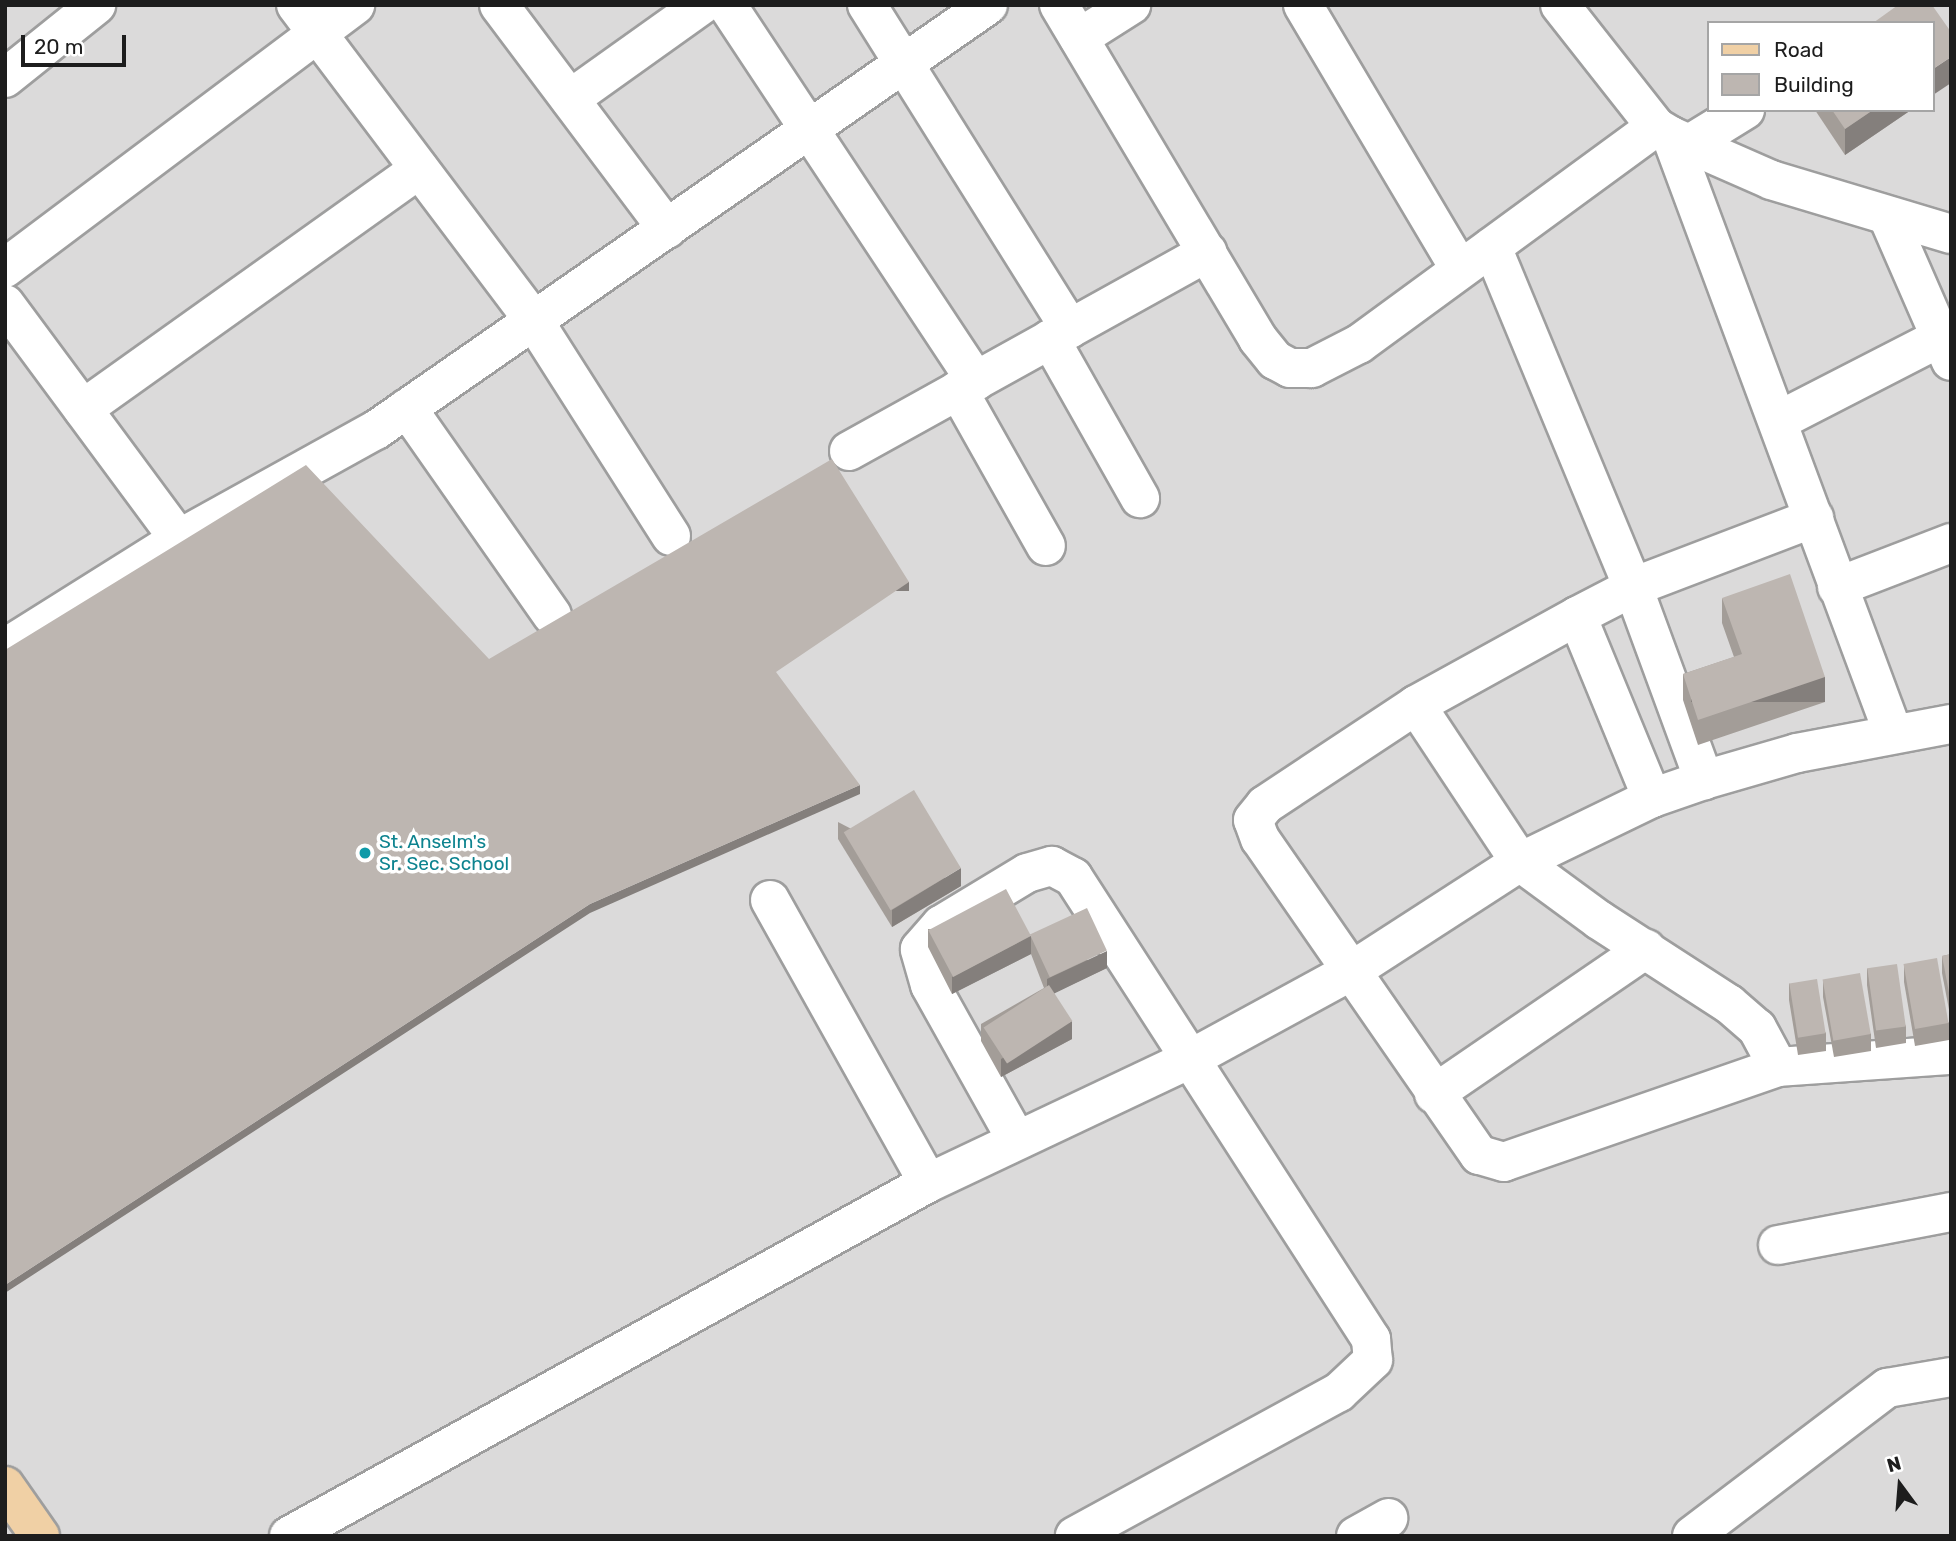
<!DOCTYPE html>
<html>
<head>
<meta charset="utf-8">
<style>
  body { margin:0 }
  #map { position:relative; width:1956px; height:1541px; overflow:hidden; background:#edeae4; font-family:Rubik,sans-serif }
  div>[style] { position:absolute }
  .residential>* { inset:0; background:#dbdada }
  .roads { filter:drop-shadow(2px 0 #9e9e9e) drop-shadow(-2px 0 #9e9e9e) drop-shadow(0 2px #9e9e9e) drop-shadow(0 -2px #9e9e9e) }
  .street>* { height:38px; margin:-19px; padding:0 19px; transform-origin:19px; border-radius:19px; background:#fff }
  .primary>* { height:38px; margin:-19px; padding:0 19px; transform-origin:19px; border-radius:19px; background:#f0d0a5 }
  .wall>* { inset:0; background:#a39d98 }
  .shaded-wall>* { inset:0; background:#847f7c; transform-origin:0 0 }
  .building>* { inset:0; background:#bdb6b1; transform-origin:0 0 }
  .dots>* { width:19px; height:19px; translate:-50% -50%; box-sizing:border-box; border:4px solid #fff; border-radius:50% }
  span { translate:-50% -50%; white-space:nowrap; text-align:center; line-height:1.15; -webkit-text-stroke:7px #fff; paint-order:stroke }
  .culture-label { font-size:19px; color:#0d838f }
  .left { translate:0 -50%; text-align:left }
  .frame { position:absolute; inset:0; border:7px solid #1d1d1d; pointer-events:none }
  .legend { position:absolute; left:1707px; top:21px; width:228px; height:91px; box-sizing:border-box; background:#fff; border:2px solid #a5a5a5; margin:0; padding:9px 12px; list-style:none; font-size:21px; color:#1d1d1d }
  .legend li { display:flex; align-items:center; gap:14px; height:35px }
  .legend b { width:35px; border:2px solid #a5a5a5 }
  .north { position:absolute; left:1865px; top:1450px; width:70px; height:70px; -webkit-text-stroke:5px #fff; paint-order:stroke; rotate:344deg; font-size:19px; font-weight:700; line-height:28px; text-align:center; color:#1d1d1d }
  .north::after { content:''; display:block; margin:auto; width:24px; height:32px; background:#1d1d1d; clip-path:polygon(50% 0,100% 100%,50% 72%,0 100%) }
  .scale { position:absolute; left:21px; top:35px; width:105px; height:32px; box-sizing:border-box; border:4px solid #1d1d1d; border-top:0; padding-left:9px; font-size:21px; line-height:24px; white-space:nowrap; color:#1d1d1d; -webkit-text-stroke:5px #fff; paint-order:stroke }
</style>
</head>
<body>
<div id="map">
  <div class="residential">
    <div style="clip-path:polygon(evenodd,5px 5px,1951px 5px,1951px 1536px,5px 1536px,5px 5px,1709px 23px,1933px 23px,1933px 110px,1709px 110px,1709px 23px)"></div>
  </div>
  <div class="roads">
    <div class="street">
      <div style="left:296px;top:5px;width:396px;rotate:53deg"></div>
      <div style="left:534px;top:321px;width:255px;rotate:57.5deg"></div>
      <div style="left:499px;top:5px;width:280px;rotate:53.1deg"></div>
      <div style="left:727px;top:5px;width:451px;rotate:56.5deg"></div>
      <div style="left:867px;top:5px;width:382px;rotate:57.9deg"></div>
      <div style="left:1059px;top:5px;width:389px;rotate:59.2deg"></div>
      <div style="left:1258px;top:339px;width:27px;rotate:51deg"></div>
      <div style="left:1275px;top:360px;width:17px;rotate:28deg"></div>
      <div style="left:1290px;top:368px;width:22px"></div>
      <div style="left:1312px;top:368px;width:53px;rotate:-27.1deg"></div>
      <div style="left:1359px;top:344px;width:368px;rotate:-36.2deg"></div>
      <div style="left:1303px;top:5px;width:307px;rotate:59.3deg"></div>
      <div style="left:1560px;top:5px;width:155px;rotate:51.8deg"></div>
      <div style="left:1656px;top:127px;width:17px;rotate:31deg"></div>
      <div style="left:1671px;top:136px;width:109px;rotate:23.7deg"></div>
      <div style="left:1771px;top:180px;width:188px;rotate:16.7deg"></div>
      <div style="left:1079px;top:38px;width:62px;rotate:-32.4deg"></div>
      <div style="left:5px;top:78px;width:117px;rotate:-38.7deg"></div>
      <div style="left:570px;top:99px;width:162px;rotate:-35.5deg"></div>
      <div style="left:1671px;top:136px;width:637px;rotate:69.6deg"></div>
      <div style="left:1688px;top:145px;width:67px;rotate:-31.6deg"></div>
      <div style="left:1888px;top:217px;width:157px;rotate:66.4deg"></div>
      <div style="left:1492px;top:247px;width:368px;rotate:67.5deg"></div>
      <div style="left:1633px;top:587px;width:206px;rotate:69.8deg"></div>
      <div style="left:5px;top:268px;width:438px;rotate:-36.9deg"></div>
      <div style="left:5px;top:304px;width:292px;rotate:53.5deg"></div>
      <div style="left:1050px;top:339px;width:183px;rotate:60.5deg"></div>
      <div style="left:958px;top:390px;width:179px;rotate:60.6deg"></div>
      <div style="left:407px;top:408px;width:253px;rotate:55deg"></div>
      <div style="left:83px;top:409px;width:413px;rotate:-35.5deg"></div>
      <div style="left:1778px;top:421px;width:195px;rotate:-27.2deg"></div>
      <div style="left:849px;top:451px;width:410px;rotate:-29deg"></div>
      <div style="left:1837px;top:587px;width:122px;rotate:-21.1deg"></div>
      <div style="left:1577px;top:616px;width:197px;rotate:67.6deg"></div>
      <div style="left:5px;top:648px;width:205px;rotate:-32.1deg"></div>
      <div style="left:179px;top:539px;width:225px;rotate:-29deg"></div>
      <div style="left:376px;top:430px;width:745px;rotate:-34.78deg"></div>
      <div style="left:1416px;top:705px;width:188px;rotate:56.5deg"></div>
      <div style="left:1520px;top:862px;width:98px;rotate:36.3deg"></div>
      <div style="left:1599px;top:920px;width:155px;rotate:32.9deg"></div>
      <div style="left:1729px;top:1004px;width:37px;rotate:41deg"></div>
      <div style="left:1757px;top:1028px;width:44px;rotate:61.7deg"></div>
      <div style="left:1778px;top:1067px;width:173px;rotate:-4deg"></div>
      <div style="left:770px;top:900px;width:324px;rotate:60.8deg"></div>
      <div style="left:1778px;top:1067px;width:290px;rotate:160.9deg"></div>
      <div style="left:1504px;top:1162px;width:26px;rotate:-164deg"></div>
      <div style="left:1479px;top:1155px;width:384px;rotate:-124.7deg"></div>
      <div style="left:1260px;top:839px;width:20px;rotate:-110deg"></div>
      <div style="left:1253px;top:820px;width:19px;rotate:-51deg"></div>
      <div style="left:1265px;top:805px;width:181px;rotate:-33.5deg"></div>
      <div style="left:1416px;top:705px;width:184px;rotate:-28.9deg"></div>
      <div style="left:1577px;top:616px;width:63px;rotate:-27.4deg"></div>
      <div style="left:1633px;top:587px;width:194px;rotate:-20.9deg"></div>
      <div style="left:1434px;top:1094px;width:257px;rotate:-34.4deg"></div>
      <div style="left:1016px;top:1139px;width:176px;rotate:-119.2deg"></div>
      <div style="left:930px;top:985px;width:37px;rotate:-106deg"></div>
      <div style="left:920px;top:949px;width:32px;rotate:-49deg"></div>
      <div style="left:941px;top:925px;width:100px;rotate:-31.2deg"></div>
      <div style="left:1027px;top:873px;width:26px;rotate:-16deg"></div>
      <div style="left:1052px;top:866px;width:24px;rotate:28deg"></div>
      <div style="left:1073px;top:877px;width:550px;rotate:57.18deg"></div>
      <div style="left:1371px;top:1339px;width:21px;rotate:85deg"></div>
      <div style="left:1373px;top:1360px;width:47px;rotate:136.7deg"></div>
      <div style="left:1339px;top:1392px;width:301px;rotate:151.4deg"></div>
      <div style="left:1778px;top:1245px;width:176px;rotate:-10.8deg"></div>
      <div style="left:289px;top:1536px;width:730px;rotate:-28.92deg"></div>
      <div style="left:928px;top:1183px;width:290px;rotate:-25.3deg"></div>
      <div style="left:1190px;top:1059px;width:186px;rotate:-28.6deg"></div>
      <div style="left:1353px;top:970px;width:199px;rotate:-32.9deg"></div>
      <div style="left:1520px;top:862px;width:147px;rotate:-25.9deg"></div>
      <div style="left:1652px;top:798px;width:55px;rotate:-19.1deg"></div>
      <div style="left:1704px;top:780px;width:97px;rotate:-16.2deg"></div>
      <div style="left:1797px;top:753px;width:157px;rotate:-10.7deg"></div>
      <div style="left:1356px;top:1536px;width:37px;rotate:-29deg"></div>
      <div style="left:1692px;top:1536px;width:245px;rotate:-37.2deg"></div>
      <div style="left:1887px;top:1388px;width:65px;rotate:-9.8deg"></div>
    </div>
    <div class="primary">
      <div style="left:5px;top:1486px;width:61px;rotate:55deg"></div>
    </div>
  </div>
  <div class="wall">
    <div style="clip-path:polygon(1815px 110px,1911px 110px,1845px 155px)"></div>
    <div style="clip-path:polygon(1722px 598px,1825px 702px,1698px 745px,1683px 700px,1683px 674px,1734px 657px,1722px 623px)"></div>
    <div style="clip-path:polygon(838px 822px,961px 886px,892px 927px,838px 839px)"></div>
    <div style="clip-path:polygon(928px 929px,1031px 936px,1107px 968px,1054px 993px,1072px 1039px,1001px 1077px,981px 1041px,981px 1024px,1044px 988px,1031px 954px,952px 994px,928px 947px)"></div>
    <div style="clip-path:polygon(1951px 954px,1951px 1020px,1942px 973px,1942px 956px)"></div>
    <div style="clip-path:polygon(1904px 964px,1949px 1023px,1949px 1040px,1915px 1046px,1904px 982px)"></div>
    <div style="clip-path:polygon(1867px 968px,1906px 1026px,1906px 1043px,1876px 1048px,1867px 985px)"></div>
    <div style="clip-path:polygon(1823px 980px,1871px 1034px,1871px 1051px,1834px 1057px,1823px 997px)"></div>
    <div style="clip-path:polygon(1789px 983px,1826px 1033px,1826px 1051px,1798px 1055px,1789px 1000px)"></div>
  </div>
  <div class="shaded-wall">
    <div style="clip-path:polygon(1951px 57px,1951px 83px,1933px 95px,1933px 69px)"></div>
    <div style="clip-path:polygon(1873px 110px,1911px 110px,1845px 155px,1845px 129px)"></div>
    <div style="left:909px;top:582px;width:9px;height:161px;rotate:90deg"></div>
    <div style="left:1825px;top:677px;width:25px;height:134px;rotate:90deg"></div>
    <div style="clip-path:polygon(860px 785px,860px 794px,590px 913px,5px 1293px,5px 1285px,590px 904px)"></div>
    <div style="clip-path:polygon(961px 868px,961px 886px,892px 927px,892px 910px)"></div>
    <div style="clip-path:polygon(1031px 936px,1031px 954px,952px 994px,952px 977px)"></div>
    <div style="clip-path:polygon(1107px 951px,1107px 968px,1047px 997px,1047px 979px)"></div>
    <div style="clip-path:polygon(1072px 1021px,1072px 1039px,1001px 1077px,1001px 1059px)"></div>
  </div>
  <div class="building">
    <div style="clip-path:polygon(1898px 5px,1932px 5px,1951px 32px,1951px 57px,1933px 69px,1933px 23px,1873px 23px)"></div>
    <div style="clip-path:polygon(1832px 110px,1873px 110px,1845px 129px)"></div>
    <div style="clip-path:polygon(832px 459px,909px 582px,776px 672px,860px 785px,590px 904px,5px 1285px,5px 650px,306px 465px,489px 659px)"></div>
    <div style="clip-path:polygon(1790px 574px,1825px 677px,1698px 720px,1683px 674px,1742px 654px,1722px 598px)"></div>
    <div style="left:914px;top:790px;width:91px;height:82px;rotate:59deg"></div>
    <div style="left:1006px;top:889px;width:53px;height:88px;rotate:62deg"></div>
    <div style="left:1087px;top:908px;width:47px;height:63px;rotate:65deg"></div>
    <div style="clip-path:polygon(1951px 954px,1951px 1003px,1942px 956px)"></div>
    <div style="left:1937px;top:958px;width:66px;height:34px;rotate:80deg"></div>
    <div style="left:1897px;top:964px;width:63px;height:30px;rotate:82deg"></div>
    <div style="left:1860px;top:973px;width:62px;height:38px;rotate:80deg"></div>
    <div style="left:1817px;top:979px;width:55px;height:28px;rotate:81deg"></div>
    <div style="left:1049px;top:985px;width:43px;height:78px;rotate:57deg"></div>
  </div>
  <div class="dots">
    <div style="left:365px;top:853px;background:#0f9aa8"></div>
  </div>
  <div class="culture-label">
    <span class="left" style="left:379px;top:853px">St. Anselm's<br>Sr. Sec. School</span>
  </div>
  <div class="frame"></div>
  <ul class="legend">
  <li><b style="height:9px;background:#f0d0a5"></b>Road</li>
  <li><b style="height:19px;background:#bdb6b1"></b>Building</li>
  </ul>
  <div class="north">N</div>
  <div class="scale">20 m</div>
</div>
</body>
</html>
